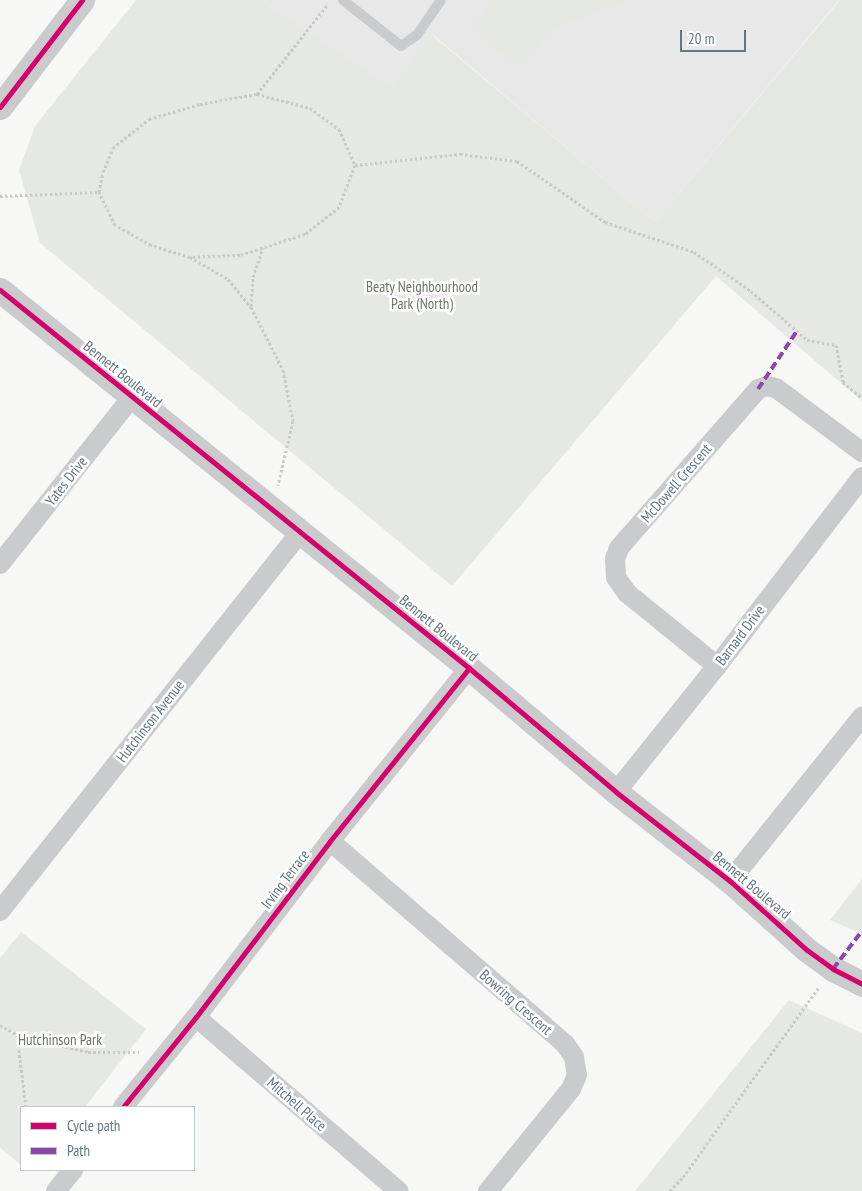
<!DOCTYPE html>
<html>
<head>
<meta charset="utf-8">
<style>
  body { margin:0 }
  #map { position:relative; width:862px; height:1191px; overflow:hidden; background:#f7f7f6; font-family:"PT Sans Narrow",sans-serif }
  div>[style] { position:absolute }
  .built>* { inset:0; background:#e7e8e7 }
  .green>* { inset:0; background:#e6e9e3 }
  .path>* { height:3px; margin-top:-1.5px; transform-origin:0; background:repeating-linear-gradient(90deg,#c7c9ca 0 2.5px,transparent 0 5px) }
  .service>* { height:10px; margin:-5px; padding:0 5px; transform-origin:5px; border-radius:5px; background:#c9cbcc }
  .minor>* { height:20px; margin:-10px; padding:0 10px; transform-origin:10px; border-radius:10px; background:#c9cbcc }
  .tertiary>* { height:25px; margin:-12.5px; padding:0 12.5px; transform-origin:12.5px; border-radius:12.5px; background:#c9cbcc }
  .quiet>* { height:4px; margin-top:-2px; transform-origin:0; background:repeating-linear-gradient(90deg,#8e44ad 0 8px,transparent 0 12px) }
  .cycleway>* { height:5px; margin:-2.5px; padding:0 2.5px; transform-origin:2.5px; border-radius:2.5px; background:#d6006c }
  span { translate:-50% -50%; white-space:nowrap; text-align:center; line-height:1.15; -webkit-text-stroke:5px #fff; paint-order:stroke }
  .park-label { font-size:15px; color:#697862 }
  .street-label { font-size:15px; color:#63777f }
  .legend { position:absolute; left:20px; top:1106px; width:175px; height:65px; box-sizing:border-box; background:#fff; border:1px solid #c1c9cc; margin:0; padding:6px 9px; list-style:none; font-size:15px; color:#63777f }
  .legend li { display:flex; align-items:center; gap:10px; height:25px }
  .legend b { width:25px; border:1px solid #c1c9cc }
  .scale { position:absolute; left:680px; top:30px; width:66px; height:22px; box-sizing:border-box; border:2px solid #63777f; border-top:0; padding-left:6px; font-size:15px; line-height:18px; white-space:nowrap; color:#63777f; -webkit-text-stroke:4px #fff; paint-order:stroke }
</style>
</head>
<body>
<div id="map">
  <div class="built">
    <div style="clip-path:polygon(261px 0,839px 0,655px 222px,433px 35px,392px 86px)"></div>
  </div>
  <div class="green">
    <div style="clip-path:polygon(136px 0,261px 0,392px 86px,432px 35px,655px 222px,840px 0,862px 0,862px 401px,716px 276px,452px 586px,40px 243px,19px 170px,35px 126px)"></div>
    <div style="clip-path:polygon(493px 0,630px 0,552px 29px,519px 68px,472px 28px)"></div>
    <div style="clip-path:polygon(862px 879px,862px 934px,830px 920px)"></div>
    <div style="clip-path:polygon(21px 932px,146px 1029px,85px 1107px,21px 1107px,21px 1165px,0 1148px,0 958px)"></div>
    <div style="clip-path:polygon(789px 1000px,862px 1033px,862px 1191px,635px 1191px)"></div>
  </div>
  <div class="path">
    <div style="left:257px;top:94px;width:55px;rotate:14.8deg"></div>
    <div style="left:310px;top:108px;width:36px;rotate:36deg"></div>
    <div style="left:339px;top:129px;width:39px;rotate:66deg"></div>
    <div style="left:355px;top:165px;width:45px;rotate:110.9deg"></div>
    <div style="left:339px;top:207px;width:43px;rotate:141.5deg"></div>
    <div style="left:305px;top:234px;width:68px;rotate:162.1deg"></div>
    <div style="left:240px;top:255px;width:50px;rotate:177.7deg"></div>
    <div style="left:190px;top:257px;width:41px;rotate:-162.9deg"></div>
    <div style="left:151px;top:245px;width:41px;rotate:-150.9deg"></div>
    <div style="left:115px;top:225px;width:37px;rotate:-116deg"></div>
    <div style="left:99px;top:192px;width:20px;rotate:-79deg"></div>
    <div style="left:103px;top:172px;width:26px;rotate:-67deg"></div>
    <div style="left:113px;top:148px;width:46px;rotate:-38.9deg"></div>
    <div style="left:149px;top:119px;width:53px;rotate:-16.4deg"></div>
    <div style="left:200px;top:104px;width:58px;rotate:-10deg"></div>
    <div style="left:257px;top:94px;width:115px;rotate:-51.7deg"></div>
    <div style="left:355px;top:165px;width:106px;rotate:-6deg"></div>
    <div style="left:460px;top:154px;width:57px;rotate:7deg"></div>
    <div style="left:517px;top:161px;width:107px;rotate:34.7deg"></div>
    <div style="left:605px;top:222px;width:94px;rotate:18.6deg"></div>
    <div style="left:694px;top:252px;width:69px;rotate:34.4deg"></div>
    <div style="left:751px;top:291px;width:74px;rotate:41.2deg"></div>
    <div style="left:807px;top:340px;width:29px;rotate:10deg"></div>
    <div style="left:836px;top:345px;width:38px;rotate:79deg"></div>
    <div style="left:843px;top:382px;width:25px;rotate:40deg"></div>
    <div style="left:0;top:196px;width:99px;rotate:-2.3deg"></div>
    <div style="left:190px;top:257px;width:44px;rotate:30.1deg"></div>
    <div style="left:228px;top:279px;width:36px;rotate:51deg"></div>
    <div style="left:251px;top:307px;width:71px;rotate:63.1deg"></div>
    <div style="left:283px;top:370px;width:52px;rotate:78.9deg"></div>
    <div style="left:293px;top:421px;width:66px;rotate:103.2deg"></div>
    <div style="left:251px;top:306px;width:29px;rotate:-86deg"></div>
    <div style="left:253px;top:277px;width:31px;rotate:-71deg"></div>
    <div style="left:0;top:1025px;width:20px;rotate:30deg"></div>
    <div style="left:17px;top:1035px;width:73px;rotate:13.5deg"></div>
    <div style="left:88px;top:1052px;width:51px"></div>
    <div style="left:17px;top:1035px;width:73px;rotate:82.9deg"></div>
    <div style="left:670px;top:1191px;width:19px;rotate:-47deg"></div>
    <div style="left:683px;top:1177px;width:234px;rotate:-54.4deg"></div>
  </div>
  <div class="service">
    <div style="left:343px;top:0;width:74px;rotate:38.4deg"></div>
    <div style="left:401px;top:46px;width:19px;rotate:-35deg"></div>
    <div style="left:417px;top:35px;width:42px;rotate:-55.6deg"></div>
  </div>
  <div class="minor">
    <div style="left:0;top:564px;width:213px;rotate:-51.7deg"></div>
    <div style="left:717px;top:666px;width:116px;rotate:-141deg"></div>
    <div style="left:627px;top:593px;width:19px;rotate:-125deg"></div>
    <div style="left:616px;top:577px;width:18px;rotate:-93deg"></div>
    <div style="left:615px;top:559px;width:12px;rotate:-70deg"></div>
    <div style="left:619px;top:548px;width:211px;rotate:-48.8deg"></div>
    <div style="left:758px;top:389px;width:9px;rotate:-18deg"></div>
    <div style="left:767px;top:386px;width:9px;rotate:13deg"></div>
    <div style="left:776px;top:388px;width:107px;rotate:36.7deg"></div>
    <div style="left:616px;top:792px;width:161px;rotate:-51.3deg"></div>
    <div style="left:717px;top:666px;width:238px;rotate:-52.5deg"></div>
    <div style="left:330px;top:841px;width:311px;rotate:40.8deg"></div>
    <div style="left:565px;top:1044px;width:16px;rotate:55deg"></div>
    <div style="left:574px;top:1057px;width:18px;rotate:81deg"></div>
    <div style="left:577px;top:1075px;width:15px;rotate:113deg"></div>
    <div style="left:571px;top:1089px;width:132px;rotate:129.1deg"></div>
    <div style="left:730px;top:881px;width:211px;rotate:-51.2deg"></div>
    <div style="left:0;top:911px;width:485px;rotate:-51.6deg"></div>
    <div style="left:196px;top:1017px;width:267px;rotate:40.7deg"></div>
    <div style="left:123px;top:1107px;width:116px;rotate:-51deg"></div>
    <div style="left:196px;top:1017px;width:221px;rotate:-52.7deg"></div>
    <div style="left:330px;top:841px;width:222px;rotate:-51.2deg"></div>
    <div style="left:56px;top:1191px;width:27px;rotate:-51deg"></div>
  </div>
  <div class="tertiary">
    <div style="left:0;top:107px;width:135px;rotate:-52.5deg"></div>
    <div style="left:0;top:290px;width:602px;rotate:38.87deg"></div>
    <div style="left:469px;top:668px;width:192px;rotate:40.1deg"></div>
    <div style="left:616px;top:792px;width:145px;rotate:38deg"></div>
    <div style="left:730px;top:881px;width:103px;rotate:41.9deg"></div>
    <div style="left:807px;top:950px;width:32px;rotate:36deg"></div>
    <div style="left:833px;top:969px;width:33px;rotate:27deg"></div>
  </div>
  <div class="quiet">
    <div style="left:758px;top:389px;width:70px;rotate:-56.1deg"></div>
    <div style="left:833px;top:969px;width:48px;rotate:-52.7deg"></div>
  </div>
  <div class="cycleway">
    <div style="left:0;top:107px;width:135px;rotate:-52.5deg"></div>
    <div style="left:0;top:290px;width:602px;rotate:38.87deg"></div>
    <div style="left:469px;top:668px;width:192px;rotate:40.1deg"></div>
    <div style="left:616px;top:792px;width:145px;rotate:38deg"></div>
    <div style="left:730px;top:881px;width:103px;rotate:41.9deg"></div>
    <div style="left:807px;top:950px;width:32px;rotate:36deg"></div>
    <div style="left:833px;top:969px;width:33px;rotate:27deg"></div>
    <div style="left:123px;top:1107px;width:116px;rotate:-51deg"></div>
    <div style="left:196px;top:1017px;width:221px;rotate:-52.7deg"></div>
    <div style="left:330px;top:841px;width:222px;rotate:-51.2deg"></div>
  </div>
  <div class="park-label">
    <span style="left:422px;top:295px">Beaty Neighbourhood<br>Park (North)</span>
    <span style="left:60px;top:1040px">Hutchinson Park</span>
  </div>
  <div class="street-label">
    <span style="left:123px;top:374px;rotate:39deg">Bennett Boulevard</span>
    <span style="left:66px;top:481px;rotate:-52deg">Yates Drive</span>
    <span style="left:676px;top:483px;rotate:-49deg">McDowell Crescent</span>
    <span style="left:439px;top:628px;rotate:39deg">Bennett Boulevard</span>
    <span style="left:740px;top:635px;rotate:-53deg">Barnard Drive</span>
    <span style="left:150px;top:721px;rotate:-52deg">Hutchinson Avenue</span>
    <span style="left:285px;top:879px;rotate:-53deg">Irving Terrace</span>
    <span style="left:752px;top:885px;rotate:40deg">Bennett Boulevard</span>
    <span style="left:516px;top:1002px;rotate:41deg">Bowring Crescent</span>
    <span style="left:297px;top:1104px;rotate:41deg">Mitchell Place</span>
  </div>
  <ul class="legend">
  <li><b style="height:6px;background:#d6006c"></b>Cycle path</li>
  <li><b style="height:6px;background:#8e44ad"></b>Path</li>
  </ul>
  <div class="scale">20 m</div>
</div>
</body>
</html>
